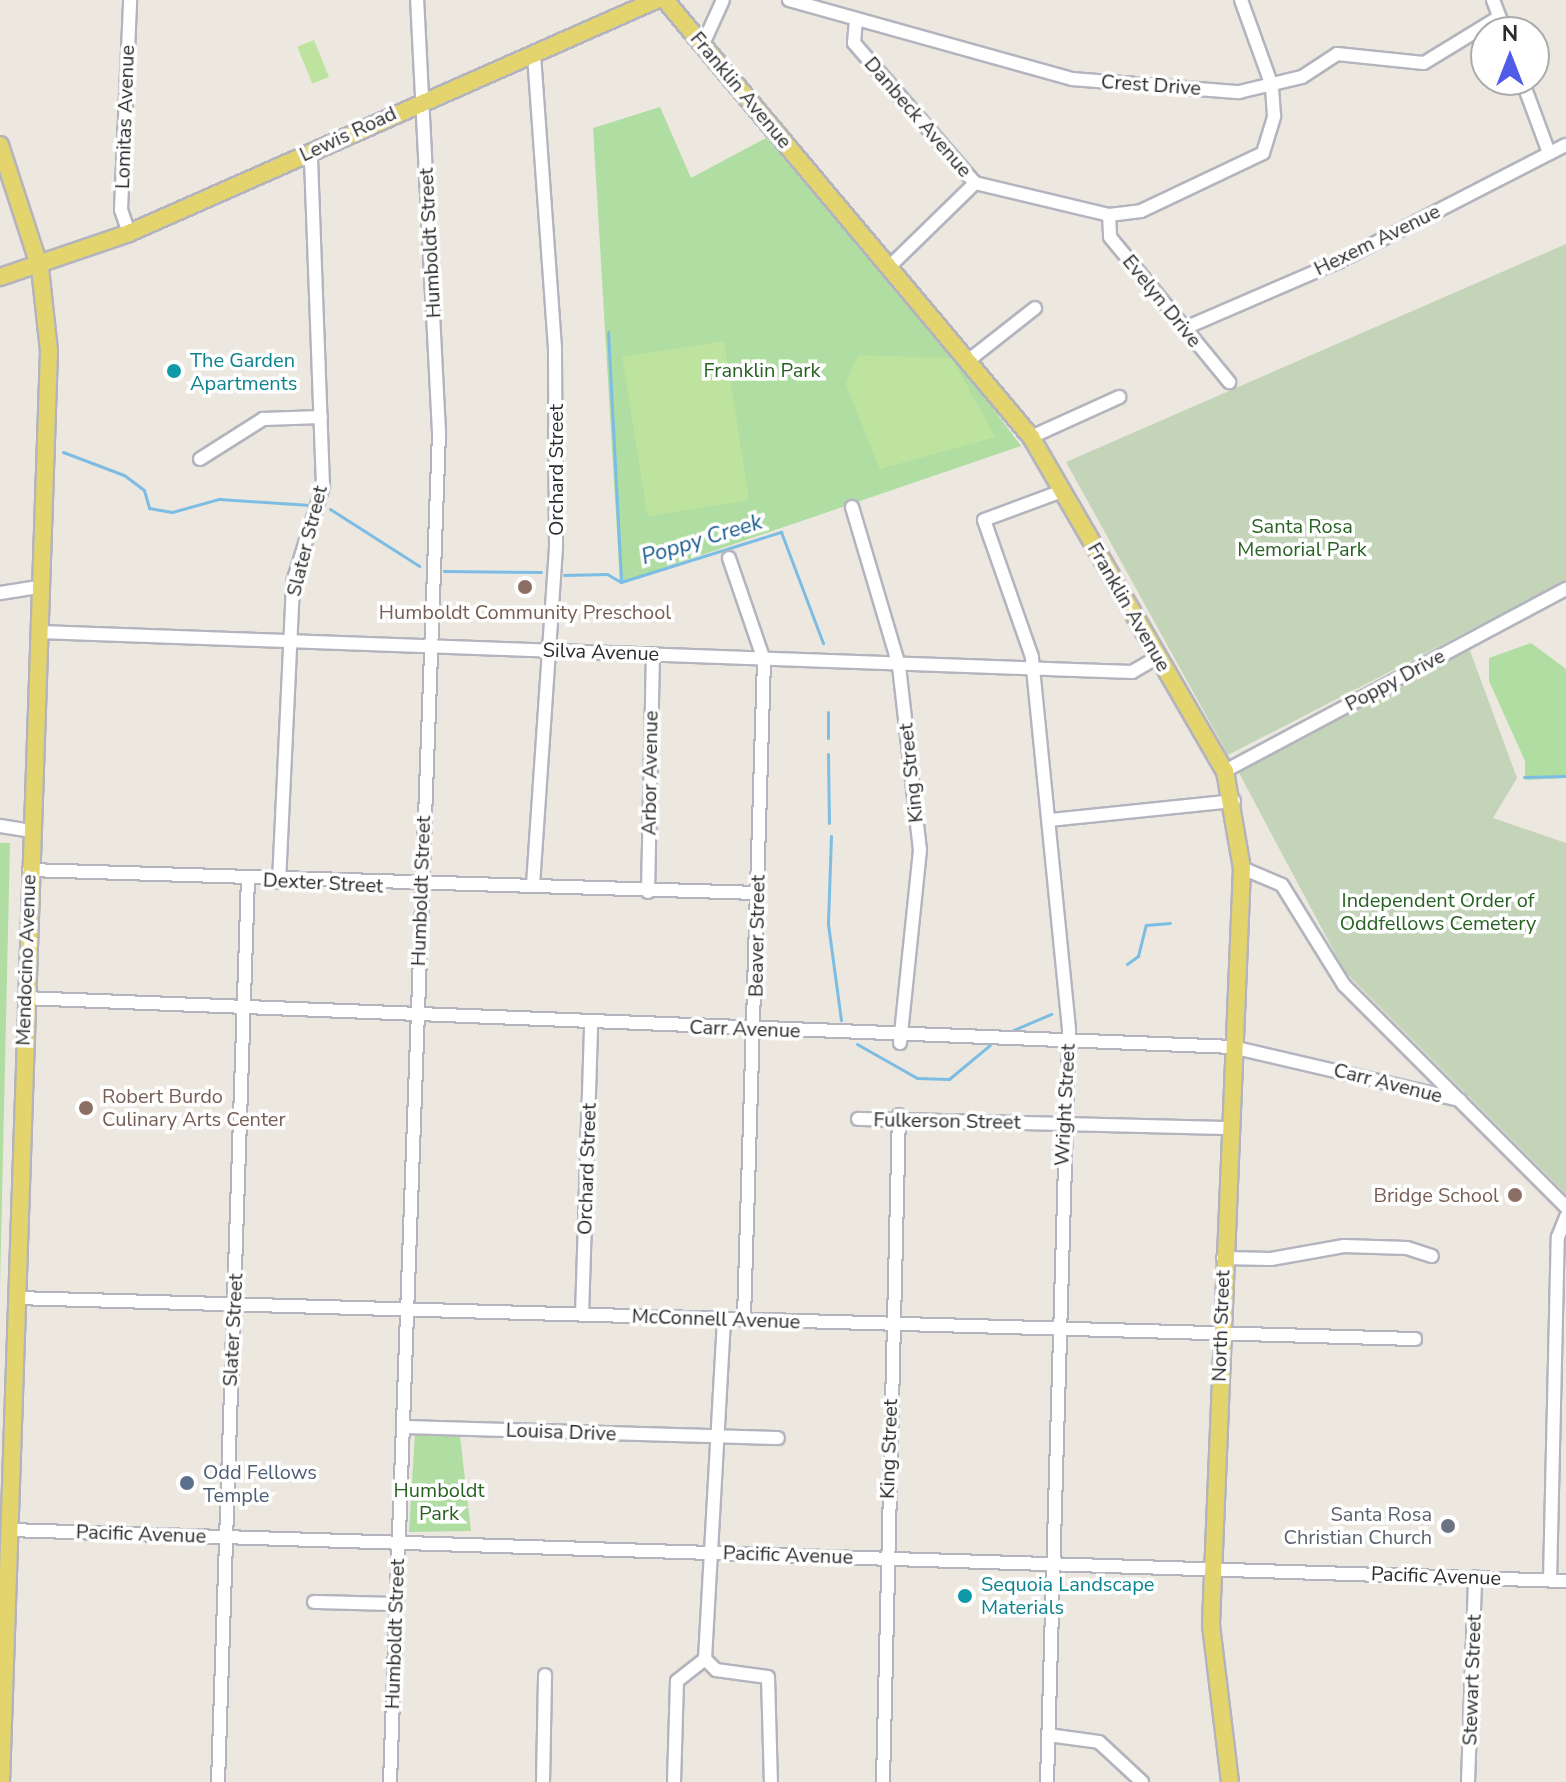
<!DOCTYPE html>
<html>
<head>
<meta charset="utf-8">
<style>
  body { margin:0 }
  #map { position:relative; width:1566px; height:1782px; overflow:hidden; background:#ece8df; font-family:"Nunito Sans",sans-serif }
  div>[style] { position:absolute }
  .green>* { inset:0; background:#afdda2 }
  .cemetery>* { inset:0; background:#c3d4b8 }
  .pitch>* { inset:0; background:#bee39e; transform-origin:0 0 }
  .stream>* { height:3px; margin:-1.5px; padding:0 1.5px; transform-origin:1.5px; border-radius:1.5px; background:#7dbde3 }
  .roads { filter:drop-shadow(2px 0 #b3b4be) drop-shadow(-2px 0 #b3b4be) drop-shadow(0 2px #b3b4be) drop-shadow(0 -2px #b3b4be) }
  .minor>* { height:12px; margin:-6px; padding:0 6px; transform-origin:6px; border-radius:6px; background:#fff }
  .major>* { height:16px; margin:-8px; padding:0 8px; transform-origin:8px; border-radius:8px; background:#e3d46d }
  .dots>* { width:22px; height:22px; translate:-50% -50%; box-sizing:border-box; border:4px solid #fff; border-radius:50% }
  span { translate:-50% -50%; white-space:nowrap; text-align:center; line-height:1.15; -webkit-text-stroke:7px #fff; paint-order:stroke }
  .street-label { font-size:20px; color:#2c2c2c }
  .culture-label { font-size:20px; color:#0d838f }
  .left { translate:0 -50%; text-align:left }
  .park-label { font-size:20px; color:#286222 }
  .education-label { font-size:20px; color:#785e54 }
  .right { translate:-100% -50%; text-align:right }
  .service-label { font-size:20px; color:#4e5e75 }
  .worship-label { font-size:20px; color:#5b616d }
  .water-label { font-size:22px; color:#1b5b90; font-style:italic }
  .north { position:absolute; left:1470px; top:16px; width:80px; height:80px; box-sizing:border-box; background:#fff; border:2px solid #ababab; border-radius:50%; rotate:0deg; font-size:22px; font-weight:700; line-height:32px; text-align:center; color:#2c2c2c }
  .north::after { content:''; display:block; margin:auto; width:28px; height:36px; background:#505ce8; clip-path:polygon(50% 0,100% 100%,50% 72%,0 100%) }
</style>
</head>
<body>
<div id="map">
  <div class="green">
    <div style="clip-path:polygon(660px 107px,691px 178px,766px 138px,955px 357px,1021px 446px,620px 583px,593px 128px)"></div>
    <div style="clip-path:polygon(1531px 643px,1566px 669px,1566px 778px,1525px 780px,1525px 761px,1489px 681px,1489px 658px)"></div>
    <div style="clip-path:polygon(0 843px,10px 843px,0 1287px)"></div>
    <div style="clip-path:polygon(415px 1433px,460px 1436px,471px 1531px,409px 1532px)"></div>
  </div>
  <div class="cemetery">
    <div style="clip-path:polygon(1566px 244px,1566px 581px,1228px 755px,1066px 462px)"></div>
    <div style="clip-path:polygon(1469px 648px,1517px 778px,1493px 818px,1566px 843px,1566px 1194px,1345px 972px,1239px 773px)"></div>
  </div>
  <div class="pitch">
    <div style="left:314px;top:40px;width:40px;height:18px;rotate:68deg"></div>
    <div style="left:724px;top:341px;width:161px;height:103px;rotate:81deg"></div>
    <div style="clip-path:polygon(858px 355px,952px 358px,995px 437px,880px 469px,846px 384px)"></div>
  </div>
  <div class="stream">
    <div style="left:608px;top:332px;width:250px;rotate:87deg"></div>
    <div style="left:63px;top:452px;width:65px;rotate:20.7deg"></div>
    <div style="left:124px;top:475px;width:25px;rotate:37deg"></div>
    <div style="left:144px;top:490px;width:19px;rotate:74deg"></div>
    <div style="left:149px;top:508px;width:23px;rotate:10deg"></div>
    <div style="left:172px;top:512px;width:49px;rotate:-15.5deg"></div>
    <div style="left:219px;top:499px;width:91px;rotate:3.8deg"></div>
    <div style="left:330px;top:509px;width:106px;rotate:32.6deg"></div>
    <div style="left:444px;top:571px;width:97px;rotate:0.6deg"></div>
    <div style="left:564px;top:575px;width:43px;rotate:-1.3deg"></div>
    <div style="left:607px;top:574px;width:16px;rotate:30deg"></div>
    <div style="left:621px;top:582px;width:168px;rotate:-17.4deg"></div>
    <div style="left:781px;top:532px;width:119px;rotate:69.3deg"></div>
    <div style="left:828px;top:712px;width:26px;rotate:90deg"></div>
    <div style="left:828px;top:754px;width:69px;rotate:89.2deg"></div>
    <div style="left:1524px;top:777px;width:42px;rotate:-1.4deg"></div>
    <div style="left:831px;top:836px;width:88px;rotate:92deg"></div>
    <div style="left:828px;top:924px;width:97px;rotate:82.3deg"></div>
    <div style="left:1127px;top:964px;width:14px;rotate:-36deg"></div>
    <div style="left:1138px;top:956px;width:32px;rotate:-76deg"></div>
    <div style="left:1146px;top:925px;width:24px;rotate:-5deg"></div>
    <div style="left:1009px;top:1032px;width:46px;rotate:-23.2deg"></div>
    <div style="left:857px;top:1044px;width:69px;rotate:29.5deg"></div>
    <div style="left:917px;top:1078px;width:32px;rotate:2deg"></div>
    <div style="left:949px;top:1079px;width:53px;rotate:-39.7deg"></div>
  </div>
  <div class="roads">
    <div class="minor">
      <div style="left:789px;top:0;width:294px;rotate:15.6deg"></div>
      <div style="left:1072px;top:79px;width:168px;rotate:4.5deg"></div>
      <div style="left:1239px;top:92px;width:65px;rotate:-13.4deg"></div>
      <div style="left:1302px;top:77px;width:42px;rotate:-33.3deg"></div>
      <div style="left:1337px;top:54px;width:87px;rotate:5.9deg"></div>
      <div style="left:1424px;top:63px;width:88px;rotate:-31.5deg"></div>
      <div style="left:1493px;top:0;width:34px;rotate:69deg"></div>
      <div style="left:856px;top:20px;width:23px;rotate:95deg"></div>
      <div style="left:854px;top:43px;width:185px;rotate:49.2deg"></div>
      <div style="left:975px;top:183px;width:138px;rotate:13.4deg"></div>
      <div style="left:1109px;top:215px;width:32px;rotate:-7deg"></div>
      <div style="left:1141px;top:211px;width:135px;rotate:-25.4deg"></div>
      <div style="left:1263px;top:153px;width:39px;rotate:-73deg"></div>
      <div style="left:1274px;top:116px;width:30px;rotate:-94deg"></div>
      <div style="left:1272px;top:86px;width:91px;rotate:-109.8deg"></div>
      <div style="left:703px;top:44px;width:48px;rotate:-65.6deg"></div>
      <div style="left:1522px;top:80px;width:78px;rotate:69.7deg"></div>
      <div style="left:1109px;top:215px;width:22px;rotate:87deg"></div>
      <div style="left:1110px;top:237px;width:188px;rotate:50.6deg"></div>
      <div style="left:129px;top:233px;width:24px;rotate:-109deg"></div>
      <div style="left:121px;top:210px;width:210px;rotate:-87.5deg"></div>
      <div style="left:890px;top:266px;width:119px;rotate:-44.3deg"></div>
      <div style="left:1185px;top:328px;width:169px;rotate:-23.4deg"></div>
      <div style="left:1340px;top:261px;width:254px;rotate:-27.2deg"></div>
      <div style="left:969px;top:360px;width:84px;rotate:-38.2deg"></div>
      <div style="left:1031px;top:437px;width:97px;rotate:-24.4deg"></div>
      <div style="left:200px;top:459px;width:75px;rotate:-32.4deg"></div>
      <div style="left:263px;top:419px;width:58px;rotate:-2deg"></div>
      <div style="left:852px;top:507px;width:166px;rotate:73.5deg"></div>
      <div style="left:899px;top:666px;width:185px;rotate:83.5deg"></div>
      <div style="left:920px;top:850px;width:194px;rotate:95.9deg"></div>
      <div style="left:729px;top:558px;width:108px;rotate:71.1deg"></div>
      <div style="left:764px;top:660px;width:660px;rotate:91.74deg"></div>
      <div style="left:0;top:593px;width:39px;rotate:-9deg"></div>
      <div style="left:40px;top:632px;width:1093px;rotate:2.1deg"></div>
      <div style="left:1132px;top:672px;width:30px;rotate:-30deg"></div>
      <div style="left:1225px;top:771px;width:387px;rotate:-28.1deg"></div>
      <div style="left:1050px;top:820px;width:185px;rotate:-5.9deg"></div>
      <div style="left:0;top:826px;width:30px;rotate:9deg"></div>
      <div style="left:1242px;top:868px;width:43px;rotate:23deg"></div>
      <div style="left:1282px;top:885px;width:118px;rotate:58.2deg"></div>
      <div style="left:1344px;top:985px;width:314px;rotate:45deg"></div>
      <div style="left:29px;top:870px;width:729px;rotate:1.81deg"></div>
      <div style="left:279px;top:882px;width:300px;rotate:-87.3deg"></div>
      <div style="left:293px;top:582px;width:101px;rotate:-72.6deg"></div>
      <div style="left:323px;top:486px;width:335px;rotate:-92.1deg"></div>
      <div style="left:533px;top:885px;width:340px;rotate:-86.1deg"></div>
      <div style="left:556px;top:546px;width:198px;rotate:-90.3deg"></div>
      <div style="left:555px;top:348px;width:295px;rotate:-94.1deg"></div>
      <div style="left:648px;top:892px;width:238px;rotate:-88.8deg"></div>
      <div style="left:24px;top:998px;width:1209px;rotate:2.32deg"></div>
      <div style="left:1232px;top:1047px;width:234px;rotate:13.1deg"></div>
      <div style="left:858px;top:1119px;width:370px;rotate:1.4deg"></div>
      <div style="left:1223px;top:1258px;width:48px;rotate:1.2deg"></div>
      <div style="left:1271px;top:1259px;width:74px;rotate:-10.1deg"></div>
      <div style="left:1344px;top:1246px;width:63px;rotate:1.8deg"></div>
      <div style="left:1407px;top:1248px;width:26px;rotate:18deg"></div>
      <div style="left:16px;top:1298px;width:1400px;rotate:1.68deg"></div>
      <div style="left:582px;top:1315px;width:291px;rotate:-88.2deg"></div>
      <div style="left:403px;top:1427px;width:375px;rotate:1.7deg"></div>
      <div style="left:10px;top:1530px;width:1557px;rotate:1.88deg"></div>
      <div style="left:1550px;top:1580px;width:343px;rotate:-88.7deg"></div>
      <div style="left:1558px;top:1237px;width:22px;rotate:-68deg"></div>
      <div style="left:314px;top:1602px;width:82px;rotate:1.4deg"></div>
      <div style="left:705px;top:1659px;width:16px;rotate:45deg"></div>
      <div style="left:716px;top:1670px;width:52px;rotate:7.7deg"></div>
      <div style="left:768px;top:1677px;width:105px;rotate:88.4deg"></div>
      <div style="left:1048px;top:1735px;width:51px;rotate:7.8deg"></div>
      <div style="left:1099px;top:1742px;width:59px;rotate:42.9deg"></div>
      <div style="left:218px;top:1782px;width:903px;rotate:-88.1deg"></div>
      <div style="left:390px;top:1782px;width:1351px;rotate:-87.92deg"></div>
      <div style="left:439px;top:432px;width:433px;rotate:-92.9deg"></div>
      <div style="left:543px;top:1782px;width:107px;rotate:-88.9deg"></div>
      <div style="left:674px;top:1782px;width:101px;rotate:-88.3deg"></div>
      <div style="left:677px;top:1681px;width:36px;rotate:-38deg"></div>
      <div style="left:705px;top:1659px;width:341px;rotate:-86.8deg"></div>
      <div style="left:883px;top:1782px;width:667px;rotate:-88.63deg"></div>
      <div style="left:1047px;top:1782px;width:753px;rotate:-88.33deg"></div>
      <div style="left:1069px;top:1029px;width:374px;rotate:-95.7deg"></div>
      <div style="left:1032px;top:657px;width:145px;rotate:-109.3deg"></div>
      <div style="left:984px;top:520px;width:83px;rotate:-20.4deg"></div>
      <div style="left:1468px;top:1782px;width:205px;rotate:-88deg"></div>
    </div>
    <div class="major">
      <div style="left:665px;top:0;width:570px;rotate:50.05deg"></div>
      <div style="left:1031px;top:437px;width:386px;rotate:59.9deg"></div>
      <div style="left:1225px;top:771px;width:98px;rotate:80.1deg"></div>
      <div style="left:1242px;top:868px;width:758px;rotate:92.35deg"></div>
      <div style="left:1211px;top:1625px;width:158px;rotate:83.1deg"></div>
      <div style="left:0;top:145px;width:129px;rotate:72deg"></div>
      <div style="left:40px;top:268px;width:83px;rotate:83.8deg"></div>
      <div style="left:49px;top:351px;width:1432px;rotate:91.92deg"></div>
      <div style="left:0;top:277px;width:136px;rotate:-18.8deg"></div>
      <div style="left:129px;top:233px;width:576px;rotate:-23.85deg"></div>
    </div>
  </div>
  <div class="dots">
    <div style="left:174px;top:371px;background:#0f9aa8"></div>
    <div style="left:525px;top:587px;background:#8d6e63"></div>
    <div style="left:86px;top:1108px;background:#8d6e63"></div>
    <div style="left:1515px;top:1195px;background:#8d6e63"></div>
    <div style="left:187px;top:1483px;background:#5c6f8a"></div>
    <div style="left:1448px;top:1526px;background:#6b7280"></div>
    <div style="left:965px;top:1596px;background:#0f9aa8"></div>
  </div>
  <div class="street-label">
    <span style="left:1151px;top:85px;rotate:4deg">Crest Drive</span>
    <span style="left:741px;top:90px;rotate:50deg">Franklin Avenue</span>
    <span style="left:125px;top:117px;rotate:-88deg">Lomitas Avenue</span>
    <span style="left:918px;top:117px;rotate:49deg">Danbeck Avenue</span>
    <span style="left:348px;top:134px;rotate:-25deg">Lewis Road</span>
    <span style="left:1377px;top:240px;rotate:-26deg">Hexem Avenue</span>
    <span style="left:430px;top:243px;rotate:-93deg">Humboldt Street</span>
    <span style="left:1162px;top:301px;rotate:51deg">Evelyn Drive</span>
    <span style="left:556px;top:470px;rotate:-90deg">Orchard Street</span>
    <span style="left:307px;top:541px;rotate:-76deg">Slater Street</span>
    <span style="left:1129px;top:607px;rotate:60deg">Franklin Avenue</span>
    <span style="left:601px;top:652px;rotate:2deg">Silva Avenue</span>
    <span style="left:1395px;top:680px;rotate:-28deg">Poppy Drive</span>
    <span style="left:650px;top:773px;rotate:-89deg">Arbor Avenue</span>
    <span style="left:911px;top:773px;rotate:-96deg">King Street</span>
    <span style="left:323px;top:883px;rotate:3deg">Dexter Street</span>
    <span style="left:421px;top:891px;rotate:-88deg">Humboldt Street</span>
    <span style="left:757px;top:936px;rotate:-89deg">Beaver Street</span>
    <span style="left:26px;top:960px;rotate:-88deg">Mendocino Avenue</span>
    <span style="left:745px;top:1029px;rotate:2deg">Carr Avenue</span>
    <span style="left:1388px;top:1083px;rotate:14deg">Carr Avenue</span>
    <span style="left:1065px;top:1105px;rotate:-87deg">Wright Street</span>
    <span style="left:947px;top:1121px;rotate:1deg">Fulkerson Street</span>
    <span style="left:587px;top:1169px;rotate:-88deg">Orchard Street</span>
    <span style="left:716px;top:1319px;rotate:2deg">McConnell Avenue</span>
    <span style="left:1221px;top:1326px;rotate:-88deg">North Street</span>
    <span style="left:233px;top:1330px;rotate:-87deg">Slater Street</span>
    <span style="left:561px;top:1432px;rotate:2deg">Louisa Drive</span>
    <span style="left:889px;top:1449px;rotate:-88deg">King Street</span>
    <span style="left:141px;top:1534px;rotate:2deg">Pacific Avenue</span>
    <span style="left:788px;top:1555px;rotate:2deg">Pacific Avenue</span>
    <span style="left:1436px;top:1576px;rotate:2deg">Pacific Avenue</span>
    <span style="left:395px;top:1634px;rotate:-88deg">Humboldt Street</span>
    <span style="left:1472px;top:1680px;rotate:-88deg">Stewart Street</span>
  </div>
  <div class="culture-label">
    <span class="left" style="left:190px;top:372px">The Garden<br>Apartments</span>
    <span class="left" style="left:981px;top:1596px">Sequoia Landscape<br>Materials</span>
  </div>
  <div class="park-label">
    <span style="left:762px;top:370px">Franklin Park</span>
    <span style="left:1302px;top:538px">Santa Rosa<br>Memorial Park</span>
    <span style="left:1438px;top:912px">Independent Order of<br>Oddfellows Cemetery</span>
    <span style="left:439px;top:1502px">Humboldt<br>Park</span>
  </div>
  <div class="education-label">
    <span style="left:525px;top:612px">Humboldt Community Preschool</span>
    <span class="left" style="left:102px;top:1108px">Robert Burdo<br>Culinary Arts Center</span>
    <span class="right" style="left:1499px;top:1195px">Bridge School</span>
  </div>
  <div class="service-label">
    <span class="left" style="left:203px;top:1484px">Odd Fellows<br>Temple</span>
  </div>
  <div class="worship-label">
    <span class="right" style="left:1432px;top:1526px">Santa Rosa<br>Christian Church</span>
  </div>
  <div class="water-label">
    <span style="left:702px;top:540px;rotate:-17deg">Poppy Creek</span>
  </div>
  <div class="north">N</div>
</div>
</body>
</html>
